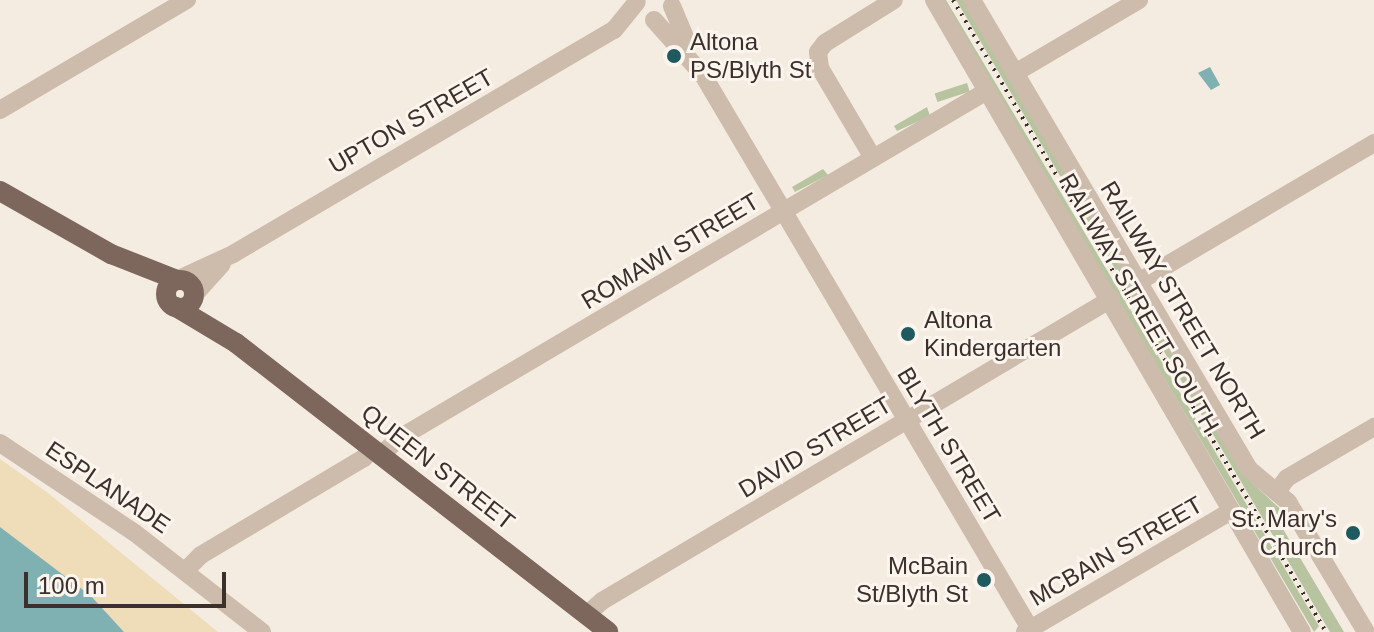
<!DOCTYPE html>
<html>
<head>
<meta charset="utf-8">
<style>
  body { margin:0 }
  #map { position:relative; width:1374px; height:632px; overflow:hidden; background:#f4ebe1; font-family:Helvetica,sans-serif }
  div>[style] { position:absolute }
  .green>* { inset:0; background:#b8c4a0; transform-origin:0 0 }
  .sand>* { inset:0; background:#efdcb8 }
  .water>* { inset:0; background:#7fb0b2 }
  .minor>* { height:18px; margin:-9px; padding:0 9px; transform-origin:9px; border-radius:9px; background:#cdbbac }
  .major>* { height:20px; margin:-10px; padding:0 10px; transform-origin:10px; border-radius:10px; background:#7d675c }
  .major>.ring { margin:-10px; padding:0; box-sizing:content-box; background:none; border:20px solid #7d675c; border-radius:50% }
  .rail>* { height:4px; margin-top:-2px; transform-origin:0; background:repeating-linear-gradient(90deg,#3b302b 0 2px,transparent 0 8px) }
  .dots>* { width:22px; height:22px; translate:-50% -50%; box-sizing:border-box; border:4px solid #fbf5ee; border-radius:50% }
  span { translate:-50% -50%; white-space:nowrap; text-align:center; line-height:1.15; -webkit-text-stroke:6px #fbf5ee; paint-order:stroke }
  .poi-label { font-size:24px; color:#3b302b }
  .left { translate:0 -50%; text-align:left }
  .right { translate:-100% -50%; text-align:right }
  .street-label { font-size:24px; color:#3b302b }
  .scale { position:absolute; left:24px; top:572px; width:202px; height:36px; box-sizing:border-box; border:4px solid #3b302b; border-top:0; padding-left:10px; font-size:24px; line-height:28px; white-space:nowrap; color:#3b302b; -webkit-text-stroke:6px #fbf5ee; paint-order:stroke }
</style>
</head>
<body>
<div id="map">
  <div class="green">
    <div style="clip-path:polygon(941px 0,946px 0,1319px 626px,1314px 632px)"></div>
    <div style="clip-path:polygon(956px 0,967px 0,1248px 479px,1289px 517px,1280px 524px,1344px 632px,1330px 632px)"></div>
    <div style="left:967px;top:83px;width:9px;height:34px;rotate:72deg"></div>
    <div style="clip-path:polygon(927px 107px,930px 116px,897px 131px,894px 126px)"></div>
    <div style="clip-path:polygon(823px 169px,828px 175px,795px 192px,792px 187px)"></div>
  </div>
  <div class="sand">
    <div style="clip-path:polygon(0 459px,48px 493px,218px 632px,124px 632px,91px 596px,0 527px)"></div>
  </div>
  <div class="water">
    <div style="clip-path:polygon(1210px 67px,1220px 85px,1211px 90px,1198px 73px)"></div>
    <div style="clip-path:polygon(0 527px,91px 596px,124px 632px,0 632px)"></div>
  </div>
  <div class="minor">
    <div style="left:934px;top:0;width:731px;rotate:59.79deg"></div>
    <div style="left:972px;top:0;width:545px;rotate:59.43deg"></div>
    <div style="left:1249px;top:469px;width:51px;rotate:40.2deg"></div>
    <div style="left:1288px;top:502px;width:152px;rotate:59deg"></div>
    <div style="left:672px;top:6px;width:41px;rotate:67.2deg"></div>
    <div style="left:654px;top:20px;width:74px;rotate:48.3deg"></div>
    <div style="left:703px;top:75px;width:647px;rotate:59.43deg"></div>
    <div style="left:1015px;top:73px;width:144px;rotate:-30.5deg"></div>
    <div style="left:0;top:110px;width:217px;rotate:-30.5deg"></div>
    <div style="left:873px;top:158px;width:104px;rotate:-120.5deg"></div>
    <div style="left:820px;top:68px;width:16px;rotate:-97deg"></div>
    <div style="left:818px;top:52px;width:11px;rotate:-52deg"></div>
    <div style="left:825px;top:43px;width:81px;rotate:-31.9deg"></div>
    <div style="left:179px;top:279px;width:60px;rotate:-24.8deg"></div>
    <div style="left:233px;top:254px;width:442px;rotate:-30.5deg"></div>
    <div style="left:614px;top:30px;width:36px;rotate:-51deg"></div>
    <div style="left:1140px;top:281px;width:272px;rotate:-30.5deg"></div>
    <div style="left:195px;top:294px;width:40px;rotate:-48deg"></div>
    <div style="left:0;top:443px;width:162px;rotate:33.7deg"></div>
    <div style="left:135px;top:533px;width:161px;rotate:37.9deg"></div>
    <div style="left:380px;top:456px;width:25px;rotate:-43deg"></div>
    <div style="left:398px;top:439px;width:684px;rotate:-30.58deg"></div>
    <div style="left:1278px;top:490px;width:15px;rotate:-53deg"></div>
    <div style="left:1287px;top:478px;width:101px;rotate:-30.4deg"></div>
    <div style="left:186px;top:570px;width:21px;rotate:-45deg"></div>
    <div style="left:201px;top:555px;width:190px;rotate:-30.8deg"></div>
    <div style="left:364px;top:458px;width:12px;rotate:-55deg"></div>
    <div style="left:586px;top:615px;width:21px;rotate:-41deg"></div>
    <div style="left:602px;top:601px;width:592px;rotate:-30.68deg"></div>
    <div style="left:1025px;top:632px;width:239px;rotate:-30.4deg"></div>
  </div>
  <div class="major">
    <div style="left:0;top:191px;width:128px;rotate:29.6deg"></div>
    <div style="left:111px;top:254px;width:71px;rotate:21.5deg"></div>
    <div class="ring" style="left:166px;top:280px;width:8px;height:8px"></div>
    <div style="left:176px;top:307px;width:70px;rotate:31deg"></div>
    <div style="left:236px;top:343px;width:471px;rotate:37.8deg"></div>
  </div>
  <div class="rail">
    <div style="left:953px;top:0;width:734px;rotate:59.45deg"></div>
  </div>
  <div class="dots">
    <div style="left:674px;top:56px;background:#1f5a5e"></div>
    <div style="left:908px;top:334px;background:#1f5a5e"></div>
    <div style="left:1353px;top:533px;background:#1f5a5e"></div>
    <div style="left:984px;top:580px;background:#1f5a5e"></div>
  </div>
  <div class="poi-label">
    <span class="left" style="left:690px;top:56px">Altona<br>PS/Blyth St</span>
    <span class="left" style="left:924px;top:334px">Altona<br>Kindergarten</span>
    <span class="right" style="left:1337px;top:533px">St. Mary's<br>Church</span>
    <span class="right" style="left:968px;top:580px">McBain<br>St/Blyth St</span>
  </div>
  <div class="street-label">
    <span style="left:411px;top:121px;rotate:-30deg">UPTON STREET</span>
    <span style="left:670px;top:251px;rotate:-31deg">ROMAWI STREET</span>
    <span style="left:1139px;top:303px;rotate:60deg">RAILWAY STREET SOUTH</span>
    <span style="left:1183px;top:310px;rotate:59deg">RAILWAY STREET NORTH</span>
    <span style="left:949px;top:445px;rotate:59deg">BLYTH STREET</span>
    <span style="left:815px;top:447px;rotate:-31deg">DAVID STREET</span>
    <span style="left:438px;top:467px;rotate:38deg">QUEEN STREET</span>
    <span style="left:108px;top:487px;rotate:34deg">ESPLANADE</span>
    <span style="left:1116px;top:551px;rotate:-30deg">MCBAIN STREET</span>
  </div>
  <div class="scale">100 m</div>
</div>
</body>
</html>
